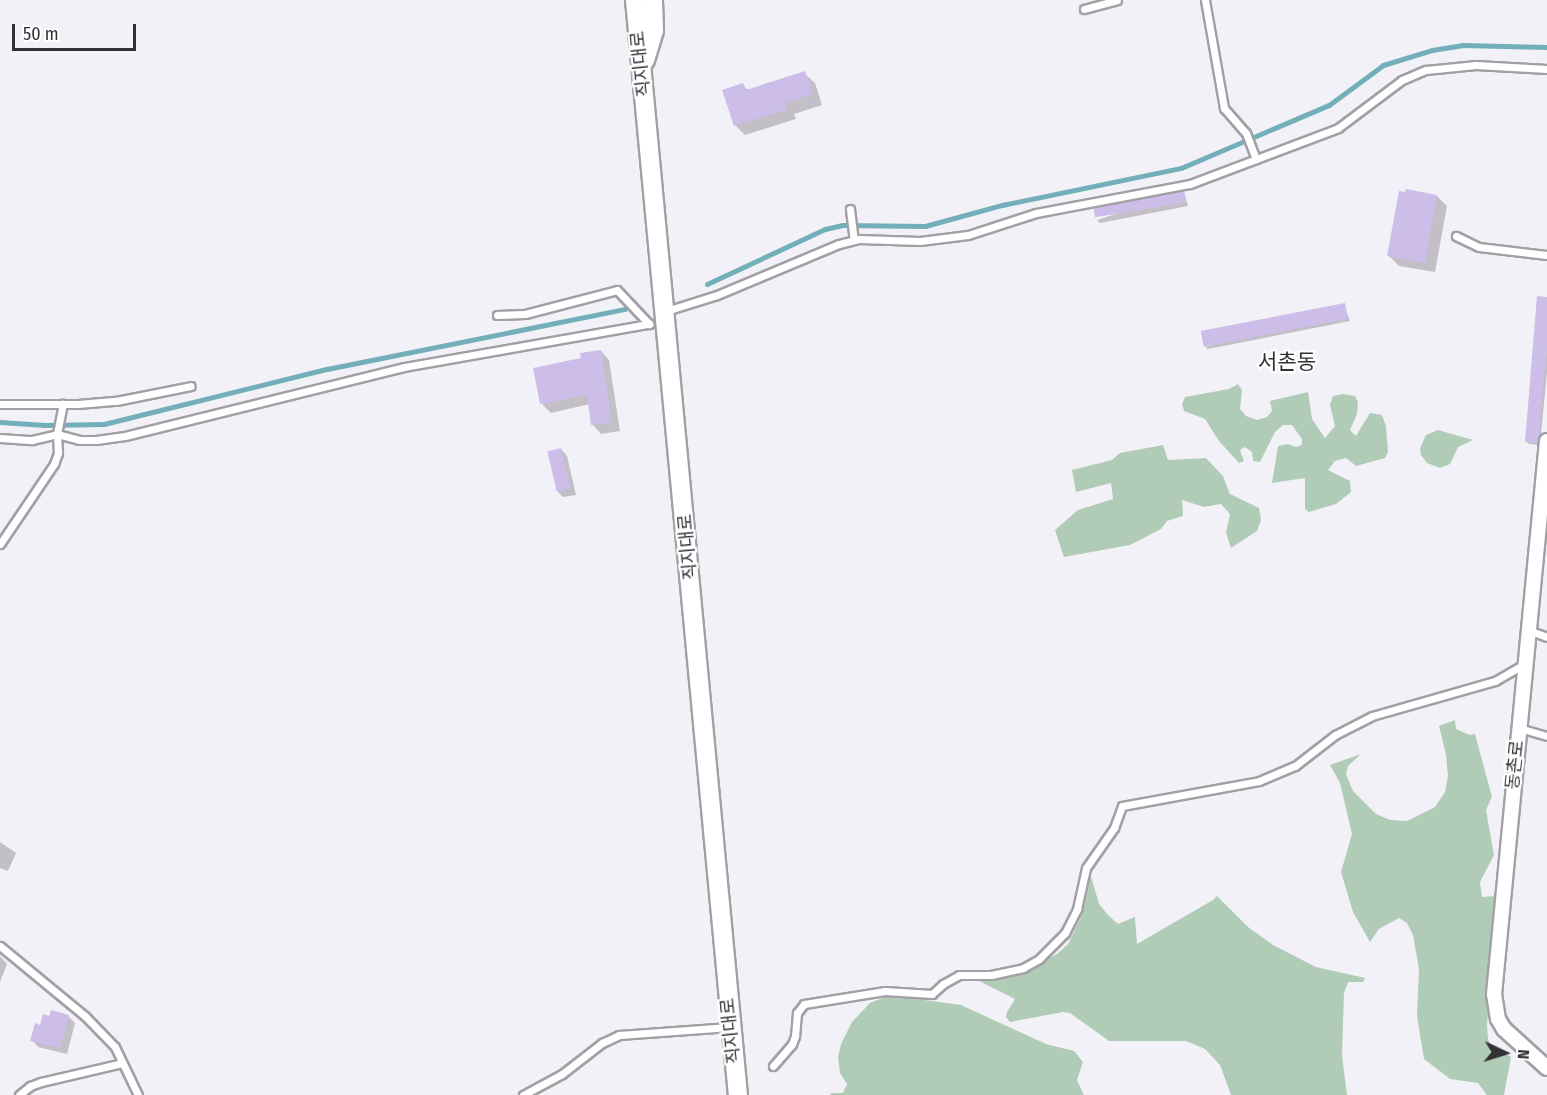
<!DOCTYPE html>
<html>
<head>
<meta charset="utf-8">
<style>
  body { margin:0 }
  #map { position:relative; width:1547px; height:1095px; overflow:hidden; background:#f3f1f8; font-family:"Fira Sans Condensed","Noto Sans KR",sans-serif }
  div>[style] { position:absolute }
  .green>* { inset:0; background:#b1ccb6 }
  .shadow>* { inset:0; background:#0003 }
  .stream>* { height:5px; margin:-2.5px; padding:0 2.5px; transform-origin:2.5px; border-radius:2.5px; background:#72afb8 }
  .building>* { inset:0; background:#cdbde9; transform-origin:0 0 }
  .roads { filter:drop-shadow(2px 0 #a2a0a6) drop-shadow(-2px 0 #a2a0a6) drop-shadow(0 2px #a2a0a6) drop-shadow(0 -2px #a2a0a6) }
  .lane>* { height:7px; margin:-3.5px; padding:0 3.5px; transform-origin:3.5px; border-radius:3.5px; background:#fff }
  .street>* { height:14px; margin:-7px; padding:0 7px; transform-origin:7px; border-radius:7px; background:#fff }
  .secondary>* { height:18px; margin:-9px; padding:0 9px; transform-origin:9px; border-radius:9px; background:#fff }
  span { translate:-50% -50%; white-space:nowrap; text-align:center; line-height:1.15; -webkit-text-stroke:4.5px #fff; paint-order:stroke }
  .street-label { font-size:18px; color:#313033 }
  .quarter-label { font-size:21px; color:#313033 }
  .north { position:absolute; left:1475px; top:1023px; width:60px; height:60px; -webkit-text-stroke:4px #fff; paint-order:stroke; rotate:94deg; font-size:16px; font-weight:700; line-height:24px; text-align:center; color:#313033 }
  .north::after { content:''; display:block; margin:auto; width:21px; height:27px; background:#313033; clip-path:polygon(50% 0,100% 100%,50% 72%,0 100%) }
  .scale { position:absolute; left:12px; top:24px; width:124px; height:27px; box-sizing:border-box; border:3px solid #313033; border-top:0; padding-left:8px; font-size:18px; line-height:21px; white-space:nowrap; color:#313033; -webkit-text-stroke:4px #fff; paint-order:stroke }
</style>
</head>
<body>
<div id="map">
  <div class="green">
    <div style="clip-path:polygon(1238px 384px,1242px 390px,1240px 409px,1246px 416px,1257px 420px,1267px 417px,1272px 411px,1270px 401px,1308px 392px,1312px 419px,1325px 438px,1335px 426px,1330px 405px,1333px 396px,1343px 394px,1355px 396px,1358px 402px,1357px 414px,1350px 430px,1356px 436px,1370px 413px,1382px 415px,1386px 426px,1388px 452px,1385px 458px,1356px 466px,1346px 458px,1335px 461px,1328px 470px,1350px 481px,1351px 492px,1336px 504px,1309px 512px,1305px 509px,1305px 478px,1272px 483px,1278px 446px,1288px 444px,1296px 447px,1302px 445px,1302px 439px,1292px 425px,1283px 425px,1275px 432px,1260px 462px,1253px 461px,1252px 452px,1245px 447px,1240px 450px,1244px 461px,1239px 463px,1219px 441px,1205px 419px,1184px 411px,1182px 404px,1185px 397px,1229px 389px)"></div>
    <div style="clip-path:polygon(1438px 430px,1473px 440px,1458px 447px,1450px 464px,1440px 468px,1427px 463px,1421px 455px,1420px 448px,1426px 435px)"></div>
    <div style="clip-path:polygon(1163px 445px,1168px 460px,1206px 458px,1223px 476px,1230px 494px,1259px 508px,1261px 520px,1257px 531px,1231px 548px,1226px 533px,1230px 514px,1221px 504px,1204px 507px,1182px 500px,1183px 516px,1167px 521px,1161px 529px,1130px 545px,1064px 557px,1055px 530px,1078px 510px,1113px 499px,1111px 483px,1076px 492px,1072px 470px,1112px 460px,1120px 453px)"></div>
    <div style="clip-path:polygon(1455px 720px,1456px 729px,1470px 735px,1475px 734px,1492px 797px,1486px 810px,1494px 855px,1480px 882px,1482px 897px,1496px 896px,1497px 902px,1487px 1025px,1488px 1040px,1494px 1048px,1511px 1057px,1504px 1095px,1487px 1095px,1478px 1083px,1450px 1079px,1424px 1059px,1417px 1016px,1419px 969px,1413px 935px,1407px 923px,1399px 918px,1379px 929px,1370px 942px,1353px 912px,1341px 872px,1352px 834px,1340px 783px,1330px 765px,1361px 754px,1348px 766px,1346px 774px,1353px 791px,1376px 814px,1390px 820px,1407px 821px,1435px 807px,1445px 792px,1448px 776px,1446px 755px,1439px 726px)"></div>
    <div style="clip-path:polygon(1091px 876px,1099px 904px,1108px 915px,1118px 924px,1135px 917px,1137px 944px,1213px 900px,1217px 896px,1248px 927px,1273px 945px,1316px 967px,1365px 978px,1363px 982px,1348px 982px,1344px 993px,1342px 1056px,1347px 1095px,1231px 1095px,1220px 1065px,1205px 1049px,1186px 1041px,1109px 1041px,1070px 1013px,1063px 1012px,1010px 1022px,1006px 1017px,1007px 1012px,1015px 999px,973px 978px,1017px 975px,1057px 954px,1068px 944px,1082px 915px)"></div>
    <div style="clip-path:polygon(885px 997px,902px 997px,961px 1005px,1046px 1044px,1074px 1051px,1083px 1062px,1077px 1080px,1084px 1095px,831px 1095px,830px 1093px,843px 1093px,847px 1084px,840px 1073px,838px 1058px,841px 1044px,852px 1022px,870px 1003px)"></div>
  </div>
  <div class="shadow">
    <div style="clip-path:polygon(804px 73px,815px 83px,822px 105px,794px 114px,796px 119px,745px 135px,735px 125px,743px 85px,749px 91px)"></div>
    <div style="clip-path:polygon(1184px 192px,1188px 206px,1100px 223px,1097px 220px)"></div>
    <div style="clip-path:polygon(1437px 196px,1447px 206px,1435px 272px,1399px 266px,1389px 256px)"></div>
    <div style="clip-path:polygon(1344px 305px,1350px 321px,1208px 349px,1205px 347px)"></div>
    <div style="clip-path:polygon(1547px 318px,1547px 372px,1540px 445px,1529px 444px,1526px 441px)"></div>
    <div style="clip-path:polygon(601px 351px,609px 360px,620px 431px,601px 434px,593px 425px,590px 404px,551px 413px,542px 404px,534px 369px,583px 359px)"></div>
    <div style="clip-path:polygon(561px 449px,567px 456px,576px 495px,563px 497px,557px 491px)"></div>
    <div style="clip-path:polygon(0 842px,16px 853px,8px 871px,0 868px)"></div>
    <div style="clip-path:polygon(0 956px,7px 964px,0 982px)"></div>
    <div style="clip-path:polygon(68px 1016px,75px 1023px,67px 1054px,38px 1047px,32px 1040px,41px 1027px)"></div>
  </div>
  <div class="stream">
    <div style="left:707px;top:284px;width:130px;rotate:-25deg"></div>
    <div style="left:825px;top:229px;width:18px;rotate:-13deg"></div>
    <div style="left:843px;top:225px;width:82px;rotate:0.7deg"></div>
    <div style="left:925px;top:226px;width:80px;rotate:-15.3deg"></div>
    <div style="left:1002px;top:205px;width:183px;rotate:-11.7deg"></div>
    <div style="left:1181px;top:168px;width:161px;rotate:-23.1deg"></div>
    <div style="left:1329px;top:105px;width:67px;rotate:-36.5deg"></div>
    <div style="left:1383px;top:65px;width:51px;rotate:-17deg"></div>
    <div style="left:1432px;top:50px;width:30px;rotate:-9deg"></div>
    <div style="left:1462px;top:45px;width:85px;rotate:1.3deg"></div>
    <div style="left:0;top:422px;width:45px;rotate:3.8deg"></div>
    <div style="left:45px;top:425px;width:59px;rotate:-1deg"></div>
    <div style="left:104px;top:424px;width:230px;rotate:-13.9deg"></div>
    <div style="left:327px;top:369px;width:304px;rotate:-11.4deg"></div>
  </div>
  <div class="building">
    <div style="clip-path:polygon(805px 71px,813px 94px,785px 103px,787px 109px,734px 126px,722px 90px,743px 83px,746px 90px)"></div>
    <div style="clip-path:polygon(1406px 189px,1437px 195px,1425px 263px,1387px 256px,1399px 191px,1405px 192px)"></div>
    <div style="left:1184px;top:191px;width:12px;height:92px;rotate:81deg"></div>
    <div style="clip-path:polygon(1537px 296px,1547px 297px,1547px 347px,1538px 443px,1525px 442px)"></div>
    <div style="left:1345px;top:303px;width:16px;height:147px;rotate:79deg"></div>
    <div style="clip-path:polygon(601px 350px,612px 422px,591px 425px,587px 395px,540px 404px,533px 368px,581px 358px,580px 353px)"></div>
    <div style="left:561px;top:448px;width:41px;height:14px;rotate:77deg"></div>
    <div style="clip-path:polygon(51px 1010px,69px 1015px,60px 1048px,30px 1041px,35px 1023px,40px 1025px,43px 1014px,49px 1016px)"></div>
  </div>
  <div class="roads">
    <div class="lane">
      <div style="left:1205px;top:0;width:110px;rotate:80deg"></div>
      <div style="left:1224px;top:108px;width:33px;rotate:49deg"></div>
      <div style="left:1246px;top:133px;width:28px;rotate:69deg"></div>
      <div style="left:1084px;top:9px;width:34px;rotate:-15deg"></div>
      <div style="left:850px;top:209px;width:31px;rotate:83deg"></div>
      <div style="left:1456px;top:236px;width:25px;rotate:26deg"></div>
      <div style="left:1479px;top:247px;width:68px;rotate:6.7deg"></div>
      <div style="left:666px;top:311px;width:53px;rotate:-17.4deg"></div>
      <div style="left:717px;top:295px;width:132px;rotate:-22.7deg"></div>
      <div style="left:839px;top:244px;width:21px;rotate:-14deg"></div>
      <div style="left:859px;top:239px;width:61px;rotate:1.9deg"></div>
      <div style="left:920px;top:241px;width:48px;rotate:-7.1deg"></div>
      <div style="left:968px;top:235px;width:71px;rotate:-17.9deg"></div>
      <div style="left:1036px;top:213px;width:157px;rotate:-10.7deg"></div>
      <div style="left:1190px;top:184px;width:158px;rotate:-20.7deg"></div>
      <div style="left:1338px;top:128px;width:80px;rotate:-36.9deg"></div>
      <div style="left:1402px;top:80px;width:26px;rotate:-23deg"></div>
      <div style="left:1426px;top:70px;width:50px;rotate:-5.7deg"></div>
      <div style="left:1476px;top:65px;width:71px;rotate:3.2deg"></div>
      <div style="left:497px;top:315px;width:28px;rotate:-2deg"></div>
      <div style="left:525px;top:314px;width:95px;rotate:-14.6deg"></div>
      <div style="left:617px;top:290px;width:47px;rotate:46.7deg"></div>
      <div style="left:0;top:404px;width:78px"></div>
      <div style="left:78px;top:404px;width:38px;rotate:-5deg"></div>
      <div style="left:116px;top:401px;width:76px;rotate:-11.3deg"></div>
      <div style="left:0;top:438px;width:32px;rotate:4deg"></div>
      <div style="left:32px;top:440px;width:26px;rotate:-13deg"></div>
      <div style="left:57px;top:434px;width:23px;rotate:15deg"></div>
      <div style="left:79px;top:440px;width:17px"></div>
      <div style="left:96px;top:440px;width:29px;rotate:-8deg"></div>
      <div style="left:125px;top:436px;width:287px;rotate:-13.9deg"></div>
      <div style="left:404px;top:367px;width:249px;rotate:-10deg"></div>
      <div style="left:0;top:544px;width:97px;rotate:-56deg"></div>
      <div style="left:54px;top:464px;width:12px;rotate:-70deg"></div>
      <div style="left:58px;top:453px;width:19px;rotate:-93deg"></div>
      <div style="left:57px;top:434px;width:31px;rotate:-79deg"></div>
      <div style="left:1528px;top:630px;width:20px;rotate:20deg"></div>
      <div style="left:1519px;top:728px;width:29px;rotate:16deg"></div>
      <div style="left:0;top:946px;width:110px;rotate:39.5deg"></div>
      <div style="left:85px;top:1016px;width:43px;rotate:45.9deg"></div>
      <div style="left:115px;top:1047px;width:53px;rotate:64.4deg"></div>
      <div style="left:773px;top:1066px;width:29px;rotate:-49deg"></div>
      <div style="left:792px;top:1044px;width:9px;rotate:-69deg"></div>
      <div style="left:795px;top:1036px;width:23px;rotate:-85deg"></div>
      <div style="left:797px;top:1013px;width:11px;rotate:-52deg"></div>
      <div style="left:804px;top:1004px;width:82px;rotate:-9.1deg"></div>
      <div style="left:885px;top:991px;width:47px;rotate:3.7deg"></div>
      <div style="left:932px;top:994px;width:15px;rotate:-42deg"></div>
      <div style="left:943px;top:984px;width:18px;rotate:-29deg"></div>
      <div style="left:959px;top:975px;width:32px"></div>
      <div style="left:991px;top:975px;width:33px;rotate:-12deg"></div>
      <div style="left:1023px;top:968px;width:18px;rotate:-29deg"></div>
      <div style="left:1039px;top:959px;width:37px;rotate:-45deg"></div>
      <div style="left:1065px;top:933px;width:27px;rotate:-63deg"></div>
      <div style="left:1077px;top:909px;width:42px;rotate:-77.6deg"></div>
      <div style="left:1086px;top:868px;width:49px;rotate:-55deg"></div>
      <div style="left:1114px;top:828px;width:23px;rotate:-70deg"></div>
      <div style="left:1122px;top:806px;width:139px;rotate:-10.3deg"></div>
      <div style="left:1259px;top:781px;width:39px;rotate:-23deg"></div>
      <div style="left:1295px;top:766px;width:51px;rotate:-37.8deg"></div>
      <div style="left:1335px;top:735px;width:42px;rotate:-27.2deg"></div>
      <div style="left:1372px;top:716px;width:128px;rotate:-15.9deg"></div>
      <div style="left:1495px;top:681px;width:34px;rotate:-30deg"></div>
      <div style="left:19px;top:1095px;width:14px;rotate:-39deg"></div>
      <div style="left:30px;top:1086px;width:12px;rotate:-20deg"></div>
      <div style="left:41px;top:1082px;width:83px;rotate:-13.2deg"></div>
      <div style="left:523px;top:1095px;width:44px;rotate:-28.3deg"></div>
      <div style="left:562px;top:1074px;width:51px;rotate:-37.8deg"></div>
      <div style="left:602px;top:1043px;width:19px;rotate:-25deg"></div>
      <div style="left:619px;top:1035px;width:111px;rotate:-4.1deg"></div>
    </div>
    <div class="street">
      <div style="left:1547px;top:441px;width:556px;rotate:95.47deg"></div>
      <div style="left:1494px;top:994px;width:25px;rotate:81deg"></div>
      <div style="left:1498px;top:1019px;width:12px;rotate:59deg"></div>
      <div style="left:1504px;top:1029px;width:58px;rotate:42.2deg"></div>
    </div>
    <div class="secondary">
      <div style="left:635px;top:0;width:1100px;rotate:84.63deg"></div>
      <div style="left:645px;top:60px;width:31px;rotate:-73deg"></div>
      <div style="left:654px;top:30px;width:30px;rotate:-92deg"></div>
    </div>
  </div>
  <div class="street-label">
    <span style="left:641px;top:64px;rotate:-96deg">직지대로</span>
    <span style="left:688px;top:547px;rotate:-95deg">직지대로</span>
    <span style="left:1515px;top:765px;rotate:-84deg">동촌로</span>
    <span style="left:731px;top:1031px;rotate:-96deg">직지대로</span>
  </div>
  <div class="quarter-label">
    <span style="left:1287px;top:362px">서촌동</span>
  </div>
  <div class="north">N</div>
  <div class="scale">50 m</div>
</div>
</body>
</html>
